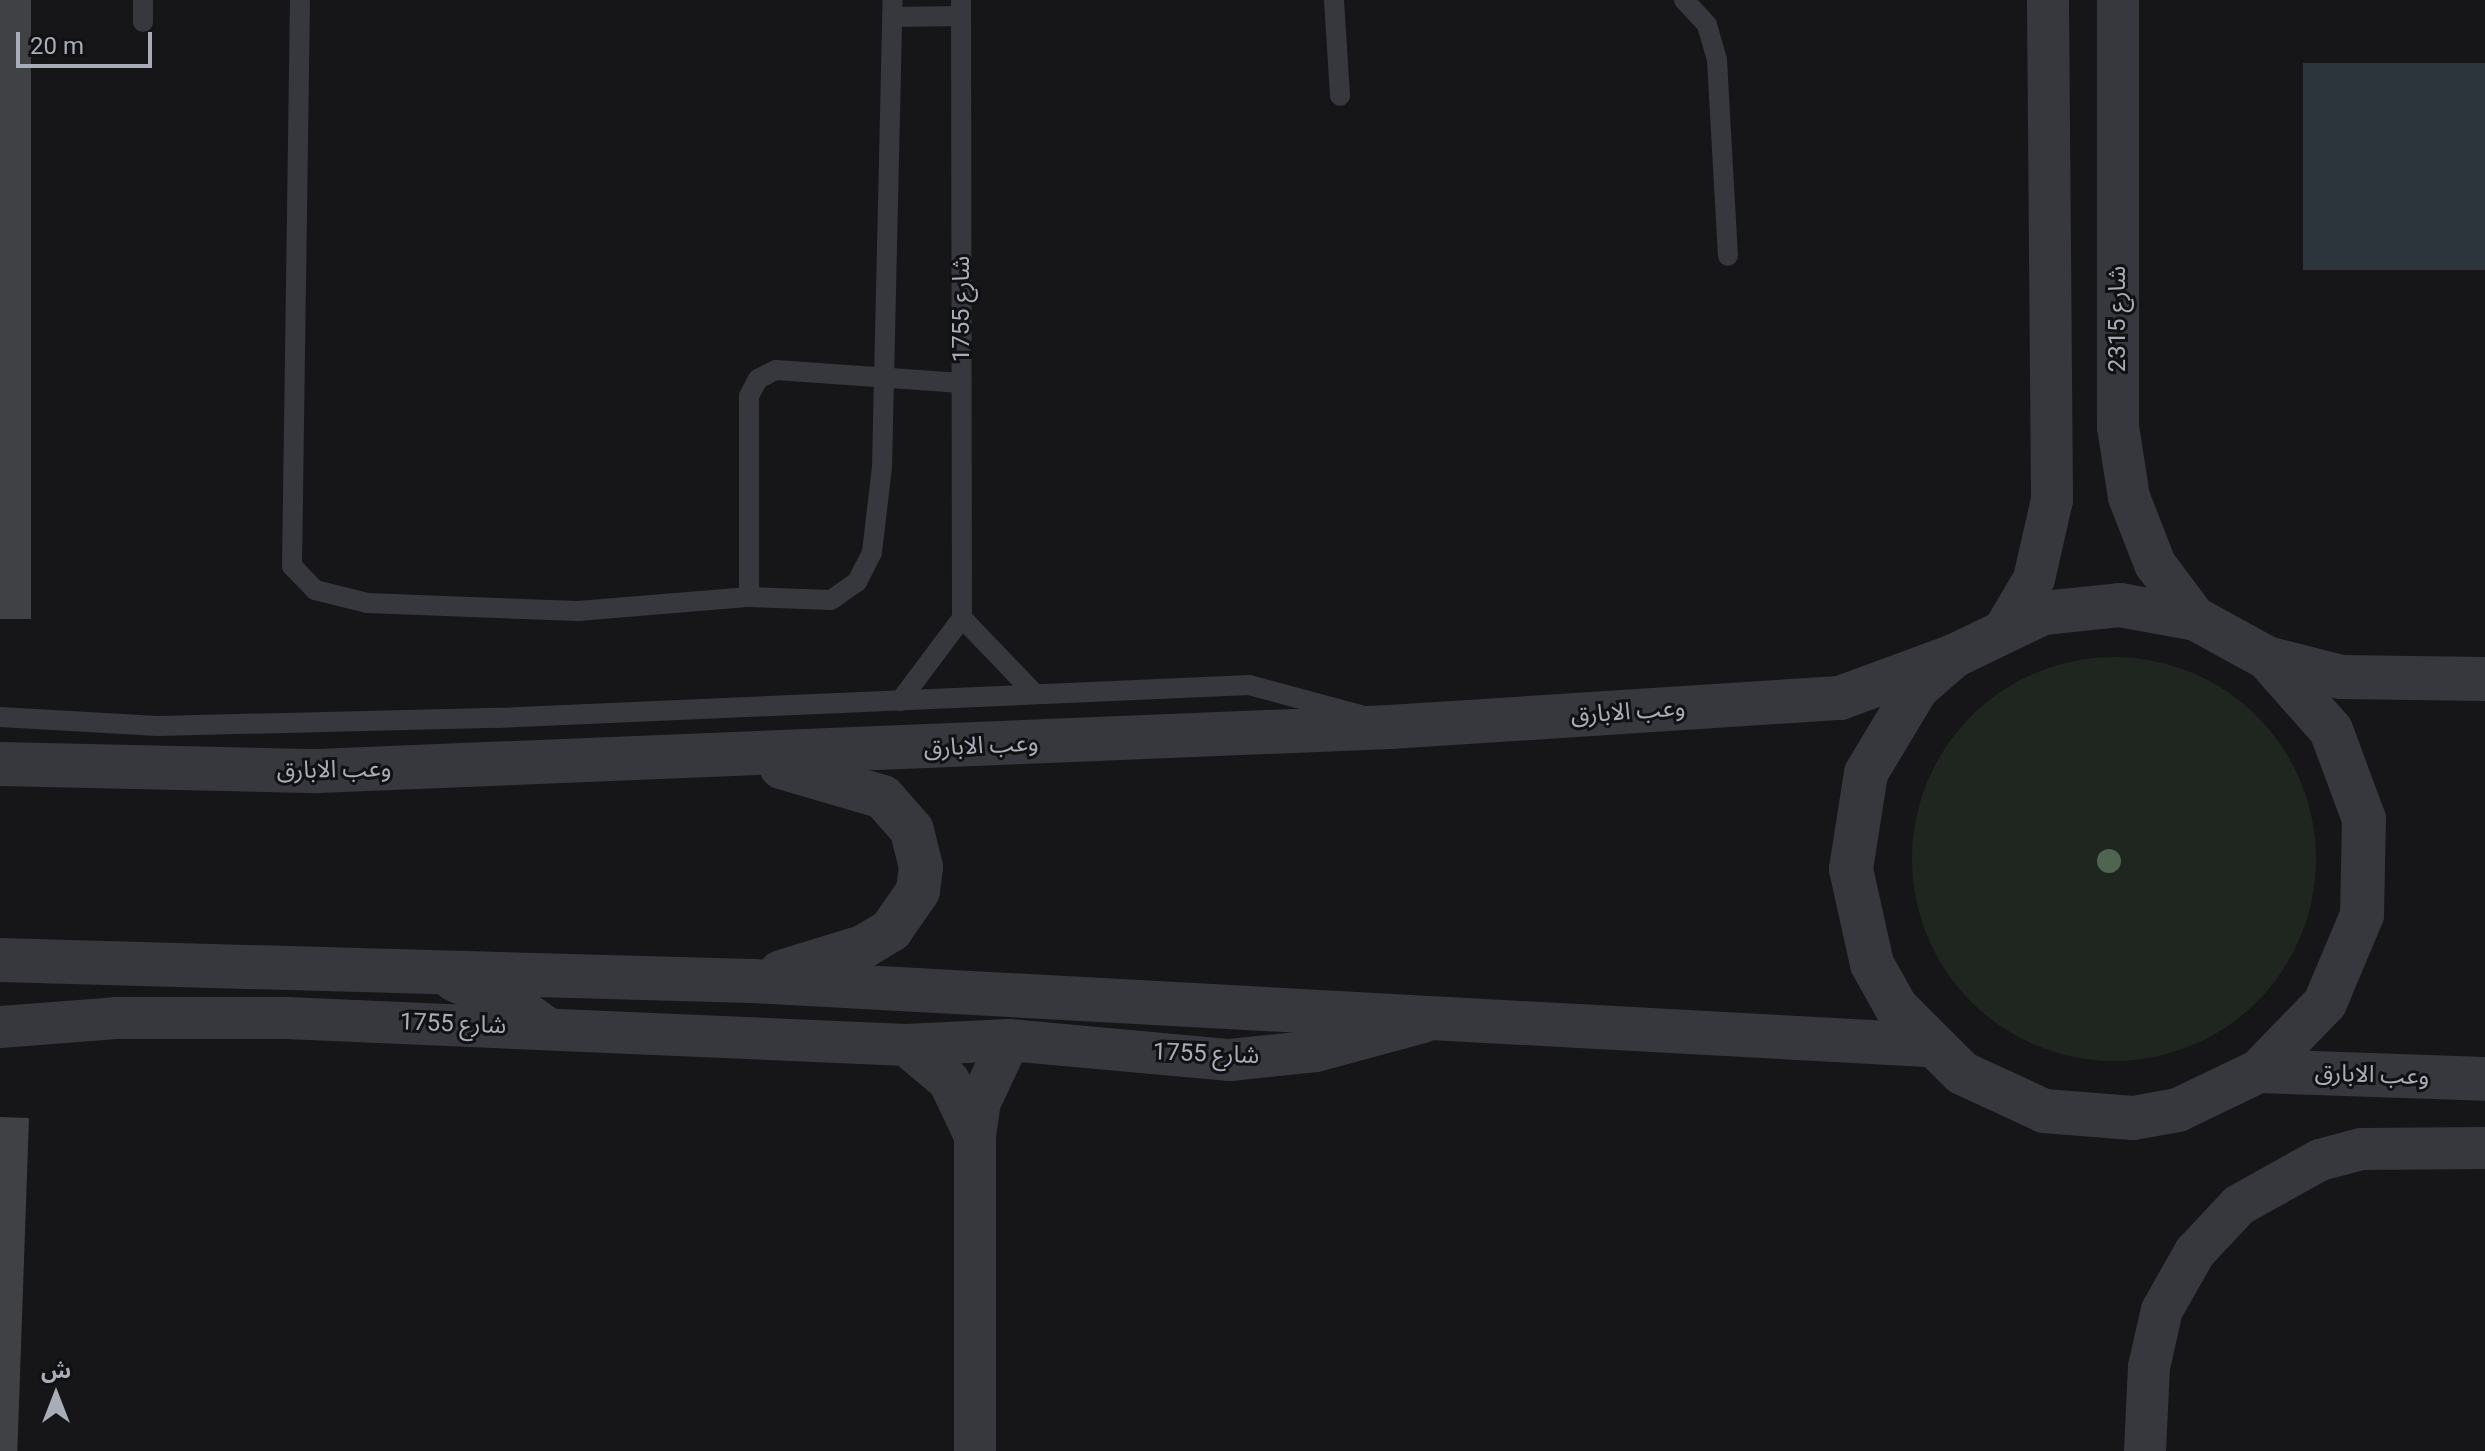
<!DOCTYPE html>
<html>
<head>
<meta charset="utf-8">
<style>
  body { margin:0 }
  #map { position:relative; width:2485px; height:1451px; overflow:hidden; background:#161618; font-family:Roboto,"Noto Sans Arabic",sans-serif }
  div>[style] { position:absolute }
  .green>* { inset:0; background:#1e261f }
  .round { border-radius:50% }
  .water>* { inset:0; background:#2c353c; transform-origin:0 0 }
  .building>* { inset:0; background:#404145; transform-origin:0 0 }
  .service>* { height:20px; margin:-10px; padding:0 10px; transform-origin:10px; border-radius:10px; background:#37383d }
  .minor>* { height:42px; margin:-21px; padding:0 21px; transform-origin:21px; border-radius:21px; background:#37383d }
  .tertiary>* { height:44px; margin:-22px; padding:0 22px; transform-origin:22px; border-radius:22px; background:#37383d }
  .trees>* { width:24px; height:24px; margin:-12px; border-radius:50%; background:#506452 }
  span { translate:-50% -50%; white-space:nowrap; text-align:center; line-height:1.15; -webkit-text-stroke:6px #111113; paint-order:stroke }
  .street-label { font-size:24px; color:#a8adb8 }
  .north { position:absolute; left:16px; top:1355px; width:80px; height:80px; -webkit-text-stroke:6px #111113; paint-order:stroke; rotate:0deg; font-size:22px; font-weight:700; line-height:32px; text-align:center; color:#a8adb8 }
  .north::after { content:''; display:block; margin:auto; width:28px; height:36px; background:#a8adb8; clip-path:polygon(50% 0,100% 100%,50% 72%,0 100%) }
  .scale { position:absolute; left:16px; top:32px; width:136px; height:36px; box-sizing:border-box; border:4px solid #a8adb8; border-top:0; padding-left:10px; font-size:24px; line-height:28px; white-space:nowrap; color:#a8adb8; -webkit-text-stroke:6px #111113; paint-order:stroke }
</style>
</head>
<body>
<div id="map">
  <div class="green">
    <div class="round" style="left:1912px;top:657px;width:404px;height:404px"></div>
  </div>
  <div class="water">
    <div style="left:2303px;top:63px;width:182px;height:207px"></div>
  </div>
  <div class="building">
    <div style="left:0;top:0;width:31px;height:619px"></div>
    <div style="left:0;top:1117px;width:29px;height:334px;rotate:2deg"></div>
  </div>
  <div class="service">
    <div style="left:300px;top:0;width:566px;rotate:90.81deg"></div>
    <div style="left:292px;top:566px;width:33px;rotate:46deg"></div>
    <div style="left:315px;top:590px;width:54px;rotate:14deg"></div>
    <div style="left:367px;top:603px;width:211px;rotate:2.2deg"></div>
    <div style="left:578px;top:611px;width:172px;rotate:-4.7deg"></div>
    <div style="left:749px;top:597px;width:82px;rotate:2.1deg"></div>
    <div style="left:831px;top:600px;width:32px;rotate:-35deg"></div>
    <div style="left:857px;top:582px;width:34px;rotate:-63deg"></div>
    <div style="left:872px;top:552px;width:86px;rotate:-83.3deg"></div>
    <div style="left:882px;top:467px;width:467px;rotate:-88.7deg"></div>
    <div style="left:1334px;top:0;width:96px;rotate:86.4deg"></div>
    <div style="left:1684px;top:0;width:34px;rotate:47deg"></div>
    <div style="left:1707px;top:25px;width:36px;rotate:74deg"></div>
    <div style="left:1717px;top:60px;width:196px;rotate:86.8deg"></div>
    <div style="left:892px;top:17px;width:69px;rotate:-0.8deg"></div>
    <div style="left:143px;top:22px;width:22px;rotate:-90deg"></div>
    <div style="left:749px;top:597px;width:201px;rotate:-90deg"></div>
    <div style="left:749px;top:396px;width:19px;rotate:-62deg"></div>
    <div style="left:758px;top:379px;width:20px;rotate:-27deg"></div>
    <div style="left:776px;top:370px;width:186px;rotate:4deg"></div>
    <div style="left:962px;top:618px;width:105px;rotate:46.2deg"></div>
    <div style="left:900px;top:701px;width:104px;rotate:-53.2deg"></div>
    <div style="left:962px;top:618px;width:618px;rotate:-90.09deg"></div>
    <div style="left:0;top:717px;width:158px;rotate:3.3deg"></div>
    <div style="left:158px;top:726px;width:339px;rotate:-1.4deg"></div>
    <div style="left:497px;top:718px;width:753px;rotate:-2.51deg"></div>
    <div style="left:1249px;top:685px;width:119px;rotate:15.1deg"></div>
  </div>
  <div class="minor">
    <div style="left:2118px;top:0;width:427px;rotate:90deg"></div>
    <div style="left:2118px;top:427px;width:71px;rotate:81.1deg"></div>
    <div style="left:2129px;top:497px;width:72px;rotate:68.8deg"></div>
    <div style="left:2155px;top:564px;width:69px;rotate:53.3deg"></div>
    <div style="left:2007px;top:625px;width:53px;rotate:-59.6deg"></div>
    <div style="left:2034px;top:579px;width:81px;rotate:-77.2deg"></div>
    <div style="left:2052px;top:500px;width:500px;rotate:-90.46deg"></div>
    <div style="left:0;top:1027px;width:116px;rotate:-4.4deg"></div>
    <div style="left:116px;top:1018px;width:171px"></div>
    <div style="left:287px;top:1018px;width:620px;rotate:2.5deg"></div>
    <div style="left:906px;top:1045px;width:103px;rotate:-2.8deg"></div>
    <div style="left:1009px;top:1040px;width:222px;rotate:5.2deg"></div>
    <div style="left:1230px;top:1060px;width:86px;rotate:-6deg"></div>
    <div style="left:1316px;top:1051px;width:111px;rotate:-15.2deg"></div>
    <div style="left:906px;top:1045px;width:56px;rotate:39.9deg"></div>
    <div style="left:949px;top:1081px;width:61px;rotate:64.7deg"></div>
    <div style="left:975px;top:1451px;width:315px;rotate:-90deg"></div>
    <div style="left:975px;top:1136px;width:34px;rotate:-82deg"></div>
    <div style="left:980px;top:1102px;width:68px;rotate:-64.9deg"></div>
    <div style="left:2145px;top:1451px;width:84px;rotate:-87.3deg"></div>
    <div style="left:2149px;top:1367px;width:58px;rotate:-77.2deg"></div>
    <div style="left:2162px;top:1310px;width:67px;rotate:-60.4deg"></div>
    <div style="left:2195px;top:1252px;width:64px;rotate:-46.9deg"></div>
    <div style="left:2239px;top:1205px;width:93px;rotate:-29.1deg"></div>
    <div style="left:2320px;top:1160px;width:42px;rotate:-15deg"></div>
    <div style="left:2361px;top:1149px;width:124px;rotate:-0.5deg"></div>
  </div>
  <div class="tertiary">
    <div style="left:2267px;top:658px;width:96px;rotate:48.4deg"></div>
    <div style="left:2331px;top:730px;width:95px;rotate:69.7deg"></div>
    <div style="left:2364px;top:819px;width:96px;rotate:91.2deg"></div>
    <div style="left:2362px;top:915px;width:95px;rotate:112.8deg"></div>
    <div style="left:2325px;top:1003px;width:95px;rotate:134.1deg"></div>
    <div style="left:2259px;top:1071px;width:90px;rotate:154.3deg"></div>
    <div style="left:2178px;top:1110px;width:46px;rotate:169.9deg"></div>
    <div style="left:2133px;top:1118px;width:89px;rotate:-175.5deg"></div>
    <div style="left:2044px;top:1111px;width:90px;rotate:-155.1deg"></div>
    <div style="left:1962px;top:1073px;width:93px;rotate:-135deg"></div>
    <div style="left:1896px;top:1007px;width:49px;rotate:-119.2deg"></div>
    <div style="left:1872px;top:964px;width:97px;rotate:-102.5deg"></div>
    <div style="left:1851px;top:869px;width:97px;rotate:-81.1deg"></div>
    <div style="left:1866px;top:773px;width:99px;rotate:-59deg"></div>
    <div style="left:1917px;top:688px;width:49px;rotate:-40.9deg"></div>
    <div style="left:1954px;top:656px;width:99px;rotate:-25.8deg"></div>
    <div style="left:2043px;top:613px;width:77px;rotate:-5.9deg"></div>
    <div style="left:2120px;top:605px;width:77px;rotate:10.4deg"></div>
    <div style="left:2196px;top:619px;width:81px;rotate:28.8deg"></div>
    <div style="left:2267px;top:658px;width:76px;rotate:14.4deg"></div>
    <div style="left:2341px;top:677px;width:144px;rotate:0.8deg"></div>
    <div style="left:0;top:764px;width:318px;rotate:1.3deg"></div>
    <div style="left:318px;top:771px;width:1073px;rotate:-2.35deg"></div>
    <div style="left:1390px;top:727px;width:451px;rotate:-3.7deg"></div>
    <div style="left:1840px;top:698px;width:121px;rotate:-20.2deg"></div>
    <div style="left:0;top:960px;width:752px;rotate:1.6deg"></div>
    <div style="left:752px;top:981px;width:1177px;rotate:3.12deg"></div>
    <div style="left:781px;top:972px;width:86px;rotate:-17deg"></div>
    <div style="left:863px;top:947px;width:33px;rotate:-31deg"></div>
    <div style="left:891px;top:930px;width:47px;rotate:-55.3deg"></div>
    <div style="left:918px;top:891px;width:24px;rotate:-83deg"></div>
    <div style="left:921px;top:867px;width:38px;rotate:-104deg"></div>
    <div style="left:912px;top:830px;width:44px;rotate:-131.3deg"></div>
    <div style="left:883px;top:797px;width:106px;rotate:-163.6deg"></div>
    <div style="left:455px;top:980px;width:60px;rotate:22.7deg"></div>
    <div style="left:510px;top:1003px;width:42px;rotate:35.2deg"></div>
    <div style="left:2259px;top:1071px;width:226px;rotate:2deg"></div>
  </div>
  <div class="trees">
    <div style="left:2109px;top:861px"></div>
  </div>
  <div class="street-label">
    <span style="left:962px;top:309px;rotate:-90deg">شارع 1755</span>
    <span style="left:2118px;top:319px;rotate:-90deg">شارع 2315</span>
    <span style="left:1628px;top:712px;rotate:-4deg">وعب الابارق</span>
    <span style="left:981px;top:746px;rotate:-3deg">وعب الابارق</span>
    <span style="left:334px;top:770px;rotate:-1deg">وعب الابارق</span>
    <span style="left:453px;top:1024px;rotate:2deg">شارع 1755</span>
    <span style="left:1206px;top:1054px;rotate:2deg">شارع 1755</span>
    <span style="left:2372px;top:1075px;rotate:2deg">وعب الابارق</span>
  </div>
  <div class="north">ش</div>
  <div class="scale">20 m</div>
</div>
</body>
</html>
